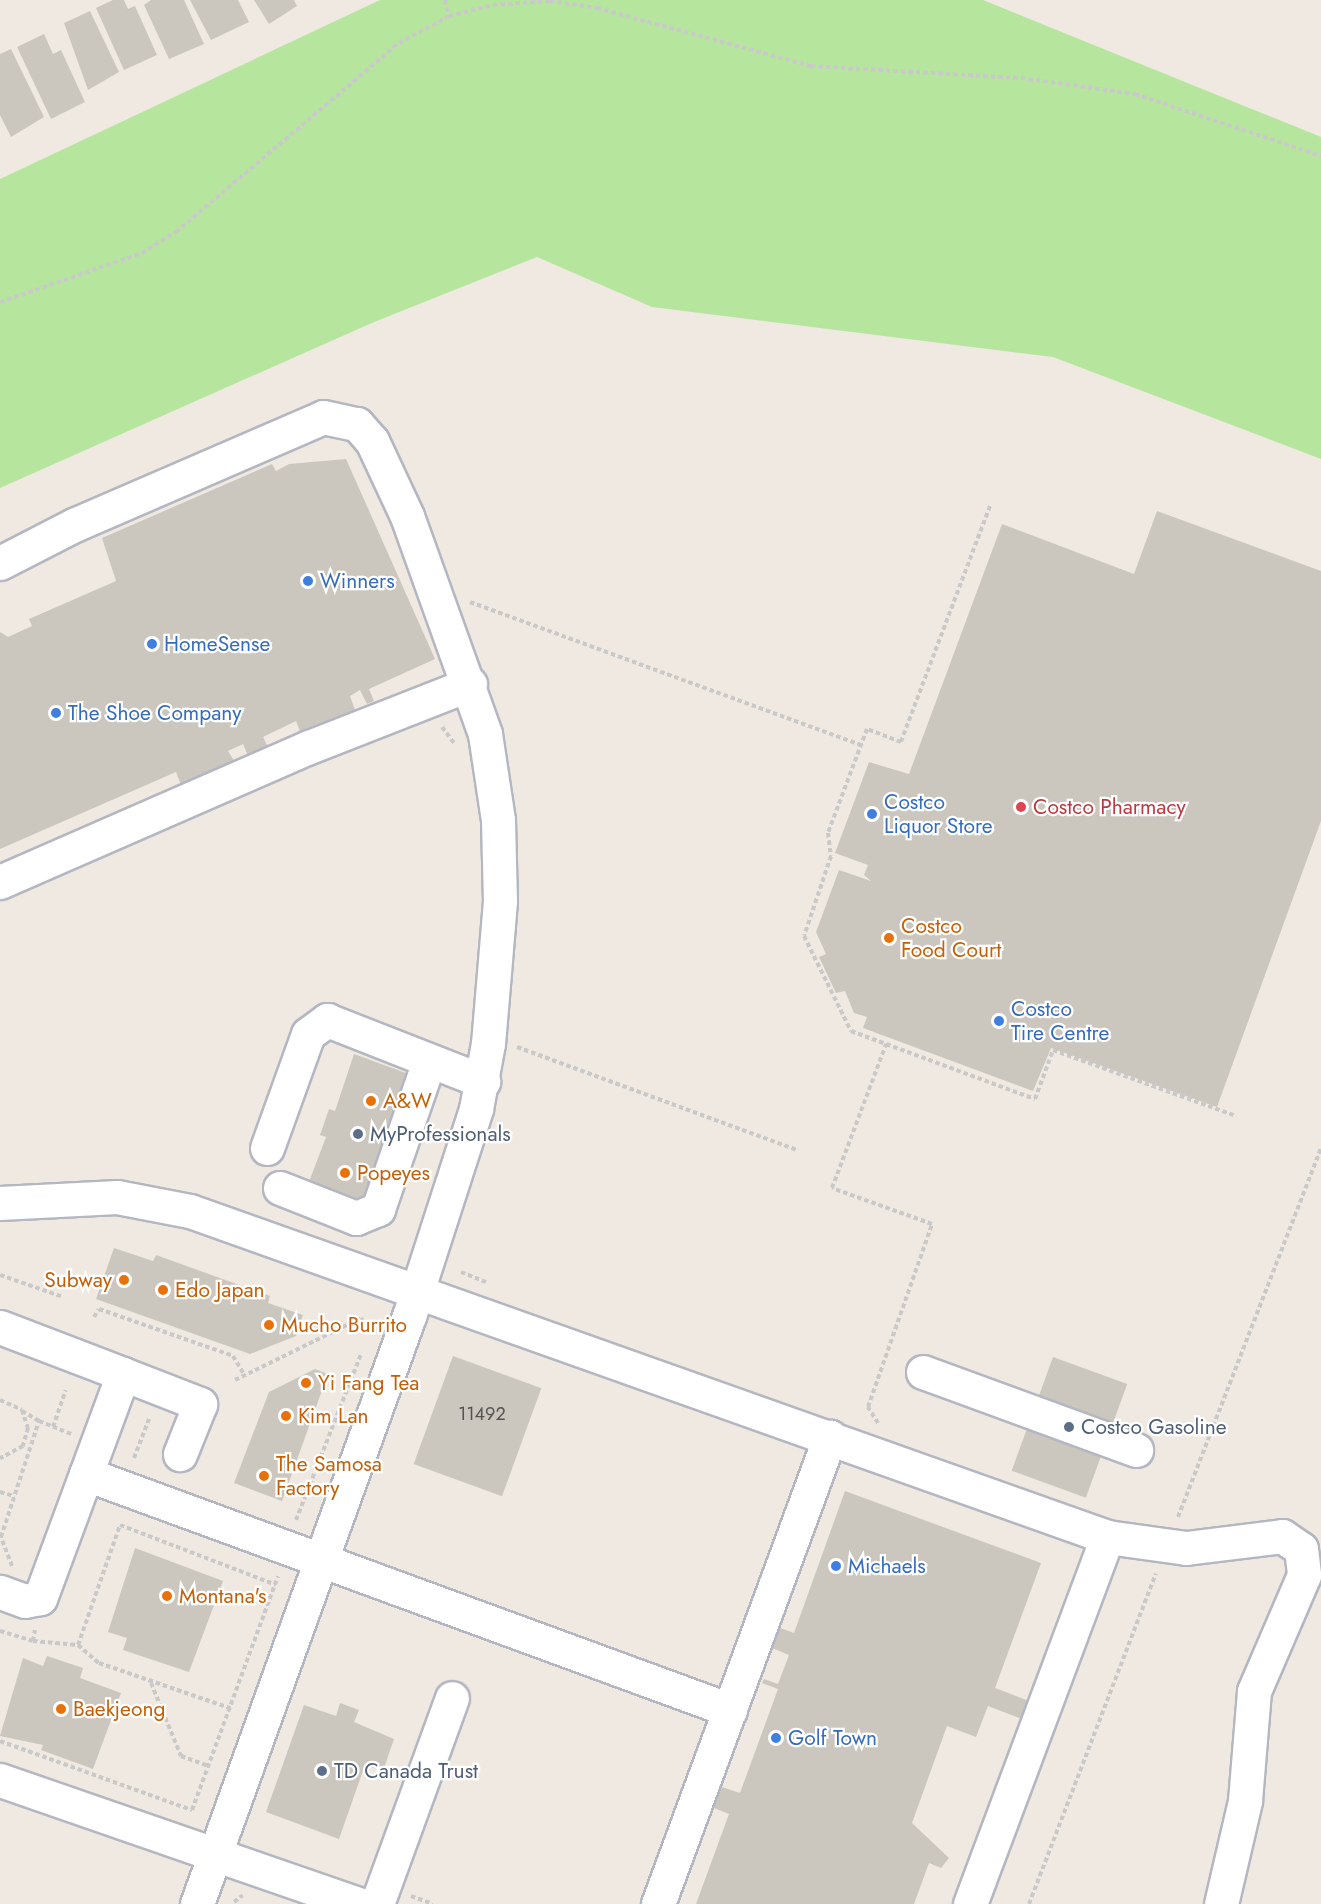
<!DOCTYPE html>
<html>
<head>
<meta charset="utf-8">
<style>
  body { margin:0 }
  #map { position:relative; width:1321px; height:1904px; overflow:hidden; background:#efe9e1; font-family:Jost,sans-serif }
  div>[style] { position:absolute }
  .green>* { inset:0; background:#b6e59e }
  .building>* { inset:0; background:#cbc7bf; transform-origin:0 0 }
  .path>* { height:4px; margin-top:-2px; transform-origin:0; background:repeating-linear-gradient(90deg,#c9c9c9 0 4.5px,transparent 0 7.5px) }
  .roads { filter:drop-shadow(2px 0 #b4b7c1) drop-shadow(-2px 0 #b4b7c1) drop-shadow(0 2px #b4b7c1) drop-shadow(0 -2px #b4b7c1) }
  .minor>* { height:33px; margin:-16.5px; padding:0 16.5px; transform-origin:16.5px; border-radius:16.5px; background:#fff }
  .dots>* { width:16px; height:16px; translate:-50% -50%; box-sizing:border-box; border:3px solid #fff; border-radius:50% }
  span { translate:-50% -50%; white-space:nowrap; text-align:center; line-height:1.15; -webkit-text-stroke:4.5px #fff; paint-order:stroke }
  .number-label { font-size:18px; color:#555452 }
  .number-label span { -webkit-text-stroke-width:0 }
  .shop-label { font-size:21px; color:#366cbe }
  .left { translate:0 -50%; text-align:left }
  .health-label { font-size:21px; color:#be3a42 }
  .food-label { font-size:21px; color:#c56008 }
  .right { translate:-100% -50%; text-align:right }
  .service-label { font-size:21px; color:#4e5e75 }
</style>
</head>
<body>
<div id="map">
  <div class="green">
    <div style="clip-path:polygon(380px 0,983px 0,1321px 137px,1321px 459px,1053px 357px,652px 307px,537px 257px,374px 322px,0 488px,0 179px)"></div>
  </div>
  <div class="building">
    <div style="clip-path:polygon(113px 0,124px 0,128px 9px,135px 6px,157px 55px,124px 70px,96px 8px)"></div>
    <div style="clip-path:polygon(151px 0,184px 0,204px 44px,169px 59px,144px 5px)"></div>
    <div style="clip-path:polygon(190px 0,238px 0,249px 22px,211px 40px)"></div>
    <div style="clip-path:polygon(254px 0,294px 0,297px 6px,269px 24px)"></div>
    <div style="clip-path:polygon(90px 11px,119px 72px,88px 90px,64px 23px)"></div>
    <div style="clip-path:polygon(44px 34px,53px 54px,61px 50px,85px 102px,51px 119px,17px 47px)"></div>
    <div style="clip-path:polygon(11px 49px,44px 117px,11px 137px,0 115px,0 54px)"></div>
    <div style="clip-path:polygon(346px 459px,435px 659px,369px 689px,374px 701px,367px 704px,360px 690px,350px 696px,355px 710px,301px 734px,296px 721px,263px 737px,269px 749px,249px 758px,243px 744px,228px 751px,235px 762px,181px 785px,176px 772px,0 849px,0 632px,8px 637px,32px 626px,29px 619px,116px 581px,102px 538px,272px 464px,276px 471px,289px 464px)"></div>
    <div style="clip-path:polygon(1157px 511px,1321px 571px,1321px 821px,1217px 1107px,1051px 1048px,1033px 1091px,863px 1028px,867px 1017px,854px 1013px,845px 991px,836px 993px,819px 957px,826px 954px,816px 932px,839px 870px,871px 881px,864px 875px,868px 865px,835px 853px,869px 762px,909px 774px,1002px 524px,1134px 574px)"></div>
    <div style="clip-path:polygon(354px 1054px,414px 1076px,363px 1208px,307px 1187px,326px 1137px,320px 1135px,329px 1109px,335px 1111px)"></div>
    <div style="clip-path:polygon(114px 1248px,153px 1261px,156px 1255px,270px 1296px,268px 1303px,303px 1315px,296px 1336px,250px 1354px,96px 1299px)"></div>
    <div style="left:453px;top:1356px;width:94px;height:115px;rotate:20deg"></div>
    <div style="left:1053px;top:1357px;width:79px;height:121px;rotate:20deg"></div>
    <div style="clip-path:polygon(315px 1369px,328px 1374px,282px 1501px,234px 1483px,269px 1392px)"></div>
    <div style="clip-path:polygon(845px 1491px,1041px 1563px,995px 1688px,1029px 1701px,1022px 1719px,988px 1706px,976px 1737px,947px 1726px,912px 1823px,949px 1858px,941px 1868px,929px 1863px,914px 1904px,696px 1904px,729px 1814px,714px 1808px,722px 1787px,740px 1793px,778px 1689px,762px 1683px,764px 1679px,778px 1684px,789px 1655px,772px 1648px,780px 1628px,794px 1633px)"></div>
    <div style="clip-path:polygon(135px 1548px,223px 1581px,189px 1672px,123px 1650px,127px 1638px,108px 1632px)"></div>
    <div style="clip-path:polygon(47px 1656px,83px 1668px,80px 1678px,121px 1693px,93px 1769px,41px 1750px,43px 1745px,0 1736px,23px 1658px,43px 1666px)"></div>
    <div style="clip-path:polygon(340px 1703px,359px 1710px,354px 1722px,394px 1739px,383px 1771px,365px 1765px,339px 1839px,266px 1812px,304px 1705px,336px 1716px)"></div>
  </div>
  <div class="path">
    <div style="left:445px;top:0;width:16px;rotate:76deg"></div>
    <div style="left:0;top:302px;width:150px;rotate:-19deg"></div>
    <div style="left:142px;top:253px;width:40px;rotate:-32deg"></div>
    <div style="left:176px;top:232px;width:292px;rotate:-40.3deg"></div>
    <div style="left:399px;top:43px;width:57px;rotate:-28.4deg"></div>
    <div style="left:449px;top:16px;width:45px;rotate:-14deg"></div>
    <div style="left:493px;top:5px;width:57px;rotate:-4deg"></div>
    <div style="left:550px;top:1px;width:48px;rotate:8.5deg"></div>
    <div style="left:597px;top:8px;width:222px;rotate:15.2deg"></div>
    <div style="left:811px;top:66px;width:210px;rotate:3.3deg"></div>
    <div style="left:1021px;top:78px;width:115px;rotate:8deg"></div>
    <div style="left:1135px;top:94px;width:196px;rotate:18.4deg"></div>
    <div style="left:990px;top:506px;width:252px;rotate:110.7deg"></div>
    <div style="left:901px;top:742px;width:36px;rotate:-159deg"></div>
    <div style="left:867px;top:729px;width:111px;rotate:110.6deg"></div>
    <div style="left:828px;top:833px;width:23px;rotate:83deg"></div>
    <div style="left:831px;top:856px;width:84px;rotate:108.6deg"></div>
    <div style="left:804px;top:936px;width:106px;rotate:63.7deg"></div>
    <div style="left:851px;top:1031px;width:196px;rotate:20.3deg"></div>
    <div style="left:1035px;top:1099px;width:52px;rotate:-69.8deg"></div>
    <div style="left:1053px;top:1050px;width:195px;rotate:19.8deg"></div>
    <div style="left:470px;top:602px;width:416px;rotate:20.1deg"></div>
    <div style="left:442px;top:727px;width:20px;rotate:53deg"></div>
    <div style="left:517px;top:1047px;width:298px;rotate:20.2deg"></div>
    <div style="left:461px;top:1272px;width:27px;rotate:22deg"></div>
    <div style="left:0;top:1275px;width:67px;rotate:19.2deg"></div>
    <div style="left:94px;top:1317px;width:9px;rotate:-58deg"></div>
    <div style="left:99px;top:1309px;width:142px;rotate:19.3deg"></div>
    <div style="left:233px;top:1356px;width:23px;rotate:59deg"></div>
    <div style="left:235px;top:1380px;width:140px;rotate:-26.2deg"></div>
    <div style="left:361px;top:1318px;width:17px;rotate:62deg"></div>
    <div style="left:0;top:1400px;width:24px;rotate:24deg"></div>
    <div style="left:22px;top:1410px;width:19px;rotate:72deg"></div>
    <div style="left:28px;top:1428px;width:19px;rotate:106deg"></div>
    <div style="left:23px;top:1446px;width:26px;rotate:152deg"></div>
    <div style="left:22px;top:1411px;width:20px;rotate:30deg"></div>
    <div style="left:878px;top:1423px;width:19px;rotate:-122deg"></div>
    <div style="left:868px;top:1407px;width:194px;rotate:-70.7deg"></div>
    <div style="left:932px;top:1224px;width:106px;rotate:-160.2deg"></div>
    <div style="left:832px;top:1188px;width:154px;rotate:-69.4deg"></div>
    <div style="left:53px;top:1427px;width:39px;rotate:-71deg"></div>
    <div style="left:134px;top:1458px;width:42px;rotate:-69deg"></div>
    <div style="left:0;top:1492px;width:15px;rotate:16deg"></div>
    <div style="left:1178px;top:1517px;width:396px;rotate:-68.8deg"></div>
    <div style="left:296px;top:1520px;width:178px;rotate:-68.6deg"></div>
    <div style="left:12px;top:1566px;width:31px;rotate:-111deg"></div>
    <div style="left:1px;top:1537px;width:122px;rotate:-71.9deg"></div>
    <div style="left:39px;top:1421px;width:35px;rotate:22deg"></div>
    <div style="left:0;top:1631px;width:34px;rotate:17deg"></div>
    <div style="left:33px;top:1641px;width:45px;rotate:5.1deg"></div>
    <div style="left:78px;top:1645px;width:28px;rotate:41deg"></div>
    <div style="left:99px;top:1663px;width:139px;rotate:19deg"></div>
    <div style="left:33px;top:1641px;width:11px;rotate:-80deg"></div>
    <div style="left:78px;top:1645px;width:127px;rotate:-70.7deg"></div>
    <div style="left:120px;top:1525px;width:167px;rotate:21deg"></div>
    <div style="left:151px;top:1683px;width:79px;rotate:67.7deg"></div>
    <div style="left:181px;top:1756px;width:29px;rotate:20deg"></div>
    <div style="left:0;top:1741px;width:204px;rotate:19.8deg"></div>
    <div style="left:192px;top:1810px;width:249px;rotate:-69.8deg"></div>
    <div style="left:411px;top:1896px;width:23px;rotate:20deg"></div>
    <div style="left:234px;top:1902px;width:11px;rotate:-38deg"></div>
    <div style="left:1029px;top:1904px;width:354px;rotate:-69deg"></div>
  </div>
  <div class="roads">
    <div class="minor">
      <div style="left:0;top:563px;width:83px;rotate:-27.2deg"></div>
      <div style="left:74px;top:525px;width:271px;rotate:-23.4deg"></div>
      <div style="left:323px;top:417px;width:35px;rotate:12deg"></div>
      <div style="left:357px;top:424px;width:23px;rotate:49deg"></div>
      <div style="left:372px;top:441px;width:83px;rotate:65deg"></div>
      <div style="left:407px;top:516px;width:232px;rotate:70.3deg"></div>
      <div style="left:485px;top:734px;width:87px;rotate:81.4deg"></div>
      <div style="left:498px;top:820px;width:81px;rotate:88.6deg"></div>
      <div style="left:500px;top:901px;width:143px;rotate:94.8deg"></div>
      <div style="left:488px;top:1043px;width:67px;rotate:100.3deg"></div>
      <div style="left:476px;top:1109px;width:218px;rotate:107.9deg"></div>
      <div style="left:409px;top:1316px;width:625px;rotate:109.83deg"></div>
      <div style="left:0;top:882px;width:337px;rotate:-23.6deg"></div>
      <div style="left:309px;top:747px;width:173px;rotate:-21.4deg"></div>
      <div style="left:267px;top:1148px;width:121px;rotate:-70.2deg"></div>
      <div style="left:308px;top:1034px;width:24px;rotate:-36deg"></div>
      <div style="left:327px;top:1020px;width:168px;rotate:21.4deg"></div>
      <div style="left:280px;top:1188px;width:82px;rotate:21.5deg"></div>
      <div style="left:356px;top:1218px;width:24px;rotate:-22deg"></div>
      <div style="left:378px;top:1209px;width:157px;rotate:-71deg"></div>
      <div style="left:0;top:1203px;width:117px;rotate:-2.9deg"></div>
      <div style="left:117px;top:1197px;width:74px;rotate:10.9deg"></div>
      <div style="left:190px;top:1211px;width:973px;rotate:19.57deg"></div>
      <div style="left:1107px;top:1537px;width:80px;rotate:7.9deg"></div>
      <div style="left:1186px;top:1548px;width:97px;rotate:-7.1deg"></div>
      <div style="left:1282px;top:1536px;width:23px;rotate:34deg"></div>
      <div style="left:1301px;top:1549px;width:26px;rotate:83deg"></div>
      <div style="left:1304px;top:1575px;width:126px;rotate:113.3deg"></div>
      <div style="left:1254px;top:1691px;width:110px;rotate:94.7deg"></div>
      <div style="left:1245px;top:1801px;width:106px;rotate:103.1deg"></div>
      <div style="left:0;top:1327px;width:132px;rotate:20.9deg"></div>
      <div style="left:123px;top:1374px;width:239px;rotate:110.3deg"></div>
      <div style="left:40px;top:1598px;width:15px;rotate:169deg"></div>
      <div style="left:25px;top:1601px;width:27px;rotate:-160deg"></div>
      <div style="left:923px;top:1372px;width:227px;rotate:20.1deg"></div>
      <div style="left:123px;top:1374px;width:83px;rotate:21.3deg"></div>
      <div style="left:200px;top:1404px;width:54px;rotate:111.8deg"></div>
      <div style="left:86px;top:1474px;width:686px;rotate:20.13deg"></div>
      <div style="left:0;top:1780px;width:379px;rotate:19.1deg"></div>
      <div style="left:377px;top:1904px;width:219px;rotate:-70deg"></div>
      <div style="left:658px;top:1904px;width:498px;rotate:-69.8deg"></div>
      <div style="left:970px;top:1904px;width:392px;rotate:-69.5deg"></div>
    </div>
  </div>
  <div class="dots">
    <div style="left:308px;top:581px;background:#3f7fe0"></div>
    <div style="left:152px;top:644px;background:#3f7fe0"></div>
    <div style="left:56px;top:713px;background:#3f7fe0"></div>
    <div style="left:1021px;top:807px;background:#e0444e"></div>
    <div style="left:872px;top:814px;background:#3f7fe0"></div>
    <div style="left:889px;top:938px;background:#e8710a"></div>
    <div style="left:999px;top:1021px;background:#3f7fe0"></div>
    <div style="left:371px;top:1101px;background:#e8710a"></div>
    <div style="left:358px;top:1134px;background:#5c6f8a"></div>
    <div style="left:345px;top:1173px;background:#e8710a"></div>
    <div style="left:124px;top:1280px;background:#e8710a"></div>
    <div style="left:163px;top:1290px;background:#e8710a"></div>
    <div style="left:269px;top:1325px;background:#e8710a"></div>
    <div style="left:306px;top:1383px;background:#e8710a"></div>
    <div style="left:286px;top:1416px;background:#e8710a"></div>
    <div style="left:1069px;top:1427px;background:#5c6f8a"></div>
    <div style="left:264px;top:1476px;background:#e8710a"></div>
    <div style="left:836px;top:1566px;background:#3f7fe0"></div>
    <div style="left:167px;top:1596px;background:#e8710a"></div>
    <div style="left:61px;top:1709px;background:#e8710a"></div>
    <div style="left:776px;top:1738px;background:#3f7fe0"></div>
    <div style="left:322px;top:1771px;background:#5c6f8a"></div>
  </div>
  <div class="number-label">
    <span style="left:482px;top:1414px">11492</span>
  </div>
  <div class="shop-label">
    <span class="left" style="left:320px;top:581px">Winners</span>
    <span class="left" style="left:164px;top:644px">HomeSense</span>
    <span class="left" style="left:68px;top:713px">The Shoe Company</span>
    <span class="left" style="left:884px;top:814px">Costco<br>Liquor Store</span>
    <span class="left" style="left:1011px;top:1021px">Costco<br>Tire Centre</span>
    <span class="left" style="left:848px;top:1566px">Michaels</span>
    <span class="left" style="left:788px;top:1738px">Golf Town</span>
  </div>
  <div class="health-label">
    <span class="left" style="left:1033px;top:807px">Costco Pharmacy</span>
  </div>
  <div class="food-label">
    <span class="left" style="left:901px;top:938px">Costco<br>Food Court</span>
    <span class="left" style="left:383px;top:1101px">A&amp;W</span>
    <span class="left" style="left:357px;top:1173px">Popeyes</span>
    <span class="right" style="left:112px;top:1280px">Subway</span>
    <span class="left" style="left:175px;top:1290px">Edo Japan</span>
    <span class="left" style="left:281px;top:1325px">Mucho Burrito</span>
    <span class="left" style="left:318px;top:1383px">Yi Fang Tea</span>
    <span class="left" style="left:298px;top:1416px">Kim Lan</span>
    <span class="left" style="left:276px;top:1476px">The Samosa<br>Factory</span>
    <span class="left" style="left:179px;top:1596px">Montana's</span>
    <span class="left" style="left:73px;top:1709px">Baekjeong</span>
  </div>
  <div class="service-label">
    <span class="left" style="left:370px;top:1134px">MyProfessionals</span>
    <span class="left" style="left:1081px;top:1427px">Costco Gasoline</span>
    <span class="left" style="left:334px;top:1771px">TD Canada Trust</span>
  </div>
</div>
</body>
</html>
